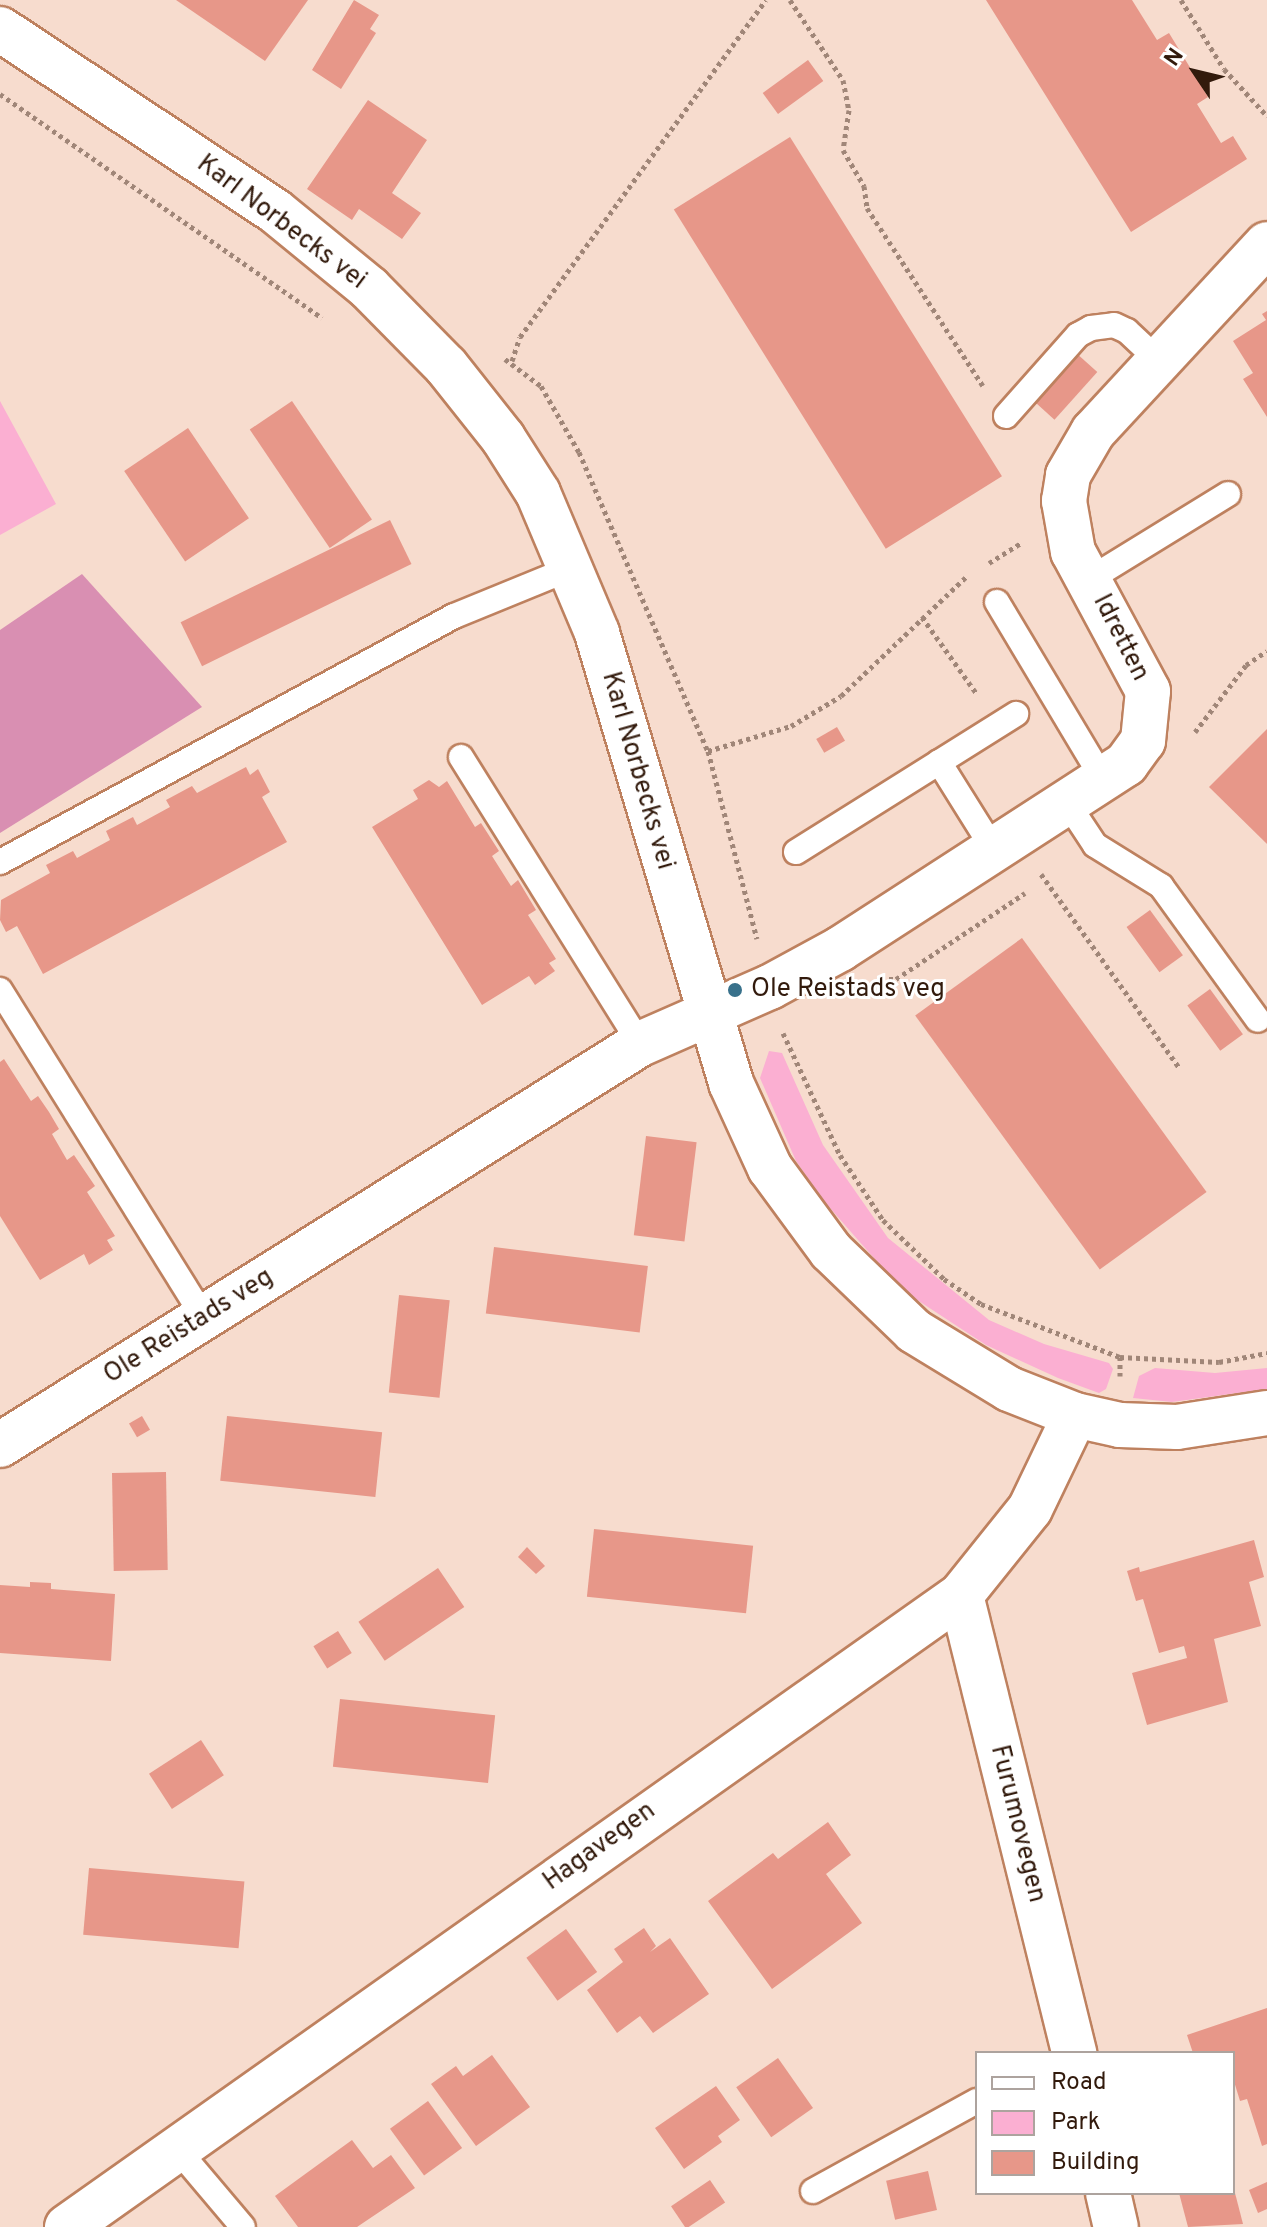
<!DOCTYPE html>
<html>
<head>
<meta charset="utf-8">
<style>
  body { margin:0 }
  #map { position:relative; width:1267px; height:2227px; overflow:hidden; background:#f7dcce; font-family:Overpass,sans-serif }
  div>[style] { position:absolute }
  .green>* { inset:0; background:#fbafd2 }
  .forest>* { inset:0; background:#d98fb2 }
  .building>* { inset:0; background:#e79789; transform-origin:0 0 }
  .path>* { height:5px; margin-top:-2.5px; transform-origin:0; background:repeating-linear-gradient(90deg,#a08678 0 4px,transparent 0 8px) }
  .roads { filter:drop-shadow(2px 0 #be815f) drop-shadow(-2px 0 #be815f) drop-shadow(0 2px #be815f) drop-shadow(0 -2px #be815f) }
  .service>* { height:24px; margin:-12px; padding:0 12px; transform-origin:12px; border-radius:12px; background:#fff }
  .minor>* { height:44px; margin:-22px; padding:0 22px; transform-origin:22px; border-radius:22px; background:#fff }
  .dots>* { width:22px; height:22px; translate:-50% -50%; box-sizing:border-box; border:4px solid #fff; border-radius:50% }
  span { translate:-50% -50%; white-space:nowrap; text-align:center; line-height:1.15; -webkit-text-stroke:6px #fff; paint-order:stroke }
  .street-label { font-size:26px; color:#321a0c }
  .poi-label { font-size:26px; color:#321a0c }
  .left { translate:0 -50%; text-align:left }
  .legend { position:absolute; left:975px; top:2051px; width:260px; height:144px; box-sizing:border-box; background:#fff; border:2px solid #ada39e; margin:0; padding:10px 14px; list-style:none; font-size:24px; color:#321a0c }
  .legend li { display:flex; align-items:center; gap:16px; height:40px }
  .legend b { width:40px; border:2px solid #ada39e }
  .north { position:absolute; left:1155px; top:32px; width:80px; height:80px; -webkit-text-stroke:6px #fff; paint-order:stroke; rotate:305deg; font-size:22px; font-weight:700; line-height:32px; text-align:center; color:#321a0c }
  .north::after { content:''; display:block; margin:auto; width:28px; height:36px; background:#321a0c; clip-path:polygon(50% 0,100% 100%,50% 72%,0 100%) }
</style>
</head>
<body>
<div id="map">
  <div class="green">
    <div style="clip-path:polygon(0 401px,56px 504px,0 535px)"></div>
    <div style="clip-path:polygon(769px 1051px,782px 1053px,823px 1145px,888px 1238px,989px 1320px,1044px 1344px,1109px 1363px,1113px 1369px,1106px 1389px,1099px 1393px,1058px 1378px,986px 1345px,902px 1290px,822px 1199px,796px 1161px,760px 1078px)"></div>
    <div style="clip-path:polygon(1155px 1368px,1215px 1373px,1267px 1368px,1267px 1389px,1172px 1402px,1133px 1398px,1139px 1376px)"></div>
  </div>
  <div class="forest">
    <div style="clip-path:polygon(82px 574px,202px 707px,0 833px,0 630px)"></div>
  </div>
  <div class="building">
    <div style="clip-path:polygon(176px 0,308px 0,265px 61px)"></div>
    <div style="clip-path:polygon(354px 0,379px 15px,370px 29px,376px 33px,341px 89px,312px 70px)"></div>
    <div style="clip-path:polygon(986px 0,1132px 0,1157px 40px,1169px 33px,1208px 97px,1197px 104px,1221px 143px,1233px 136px,1247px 159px,1131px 232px)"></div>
    <div style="left:808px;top:60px;width:26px;height:56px;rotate:54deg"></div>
    <div style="clip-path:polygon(368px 100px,427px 140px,392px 193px,421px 213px,402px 239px,359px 209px,352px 220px,307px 189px)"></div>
    <div style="left:790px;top:137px;width:400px;height:137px;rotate:58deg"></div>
    <div style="clip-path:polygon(1267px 311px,1267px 417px,1243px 379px,1253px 373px,1233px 341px,1266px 320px,1262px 314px)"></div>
    <div style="left:1075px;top:352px;width:30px;height:64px;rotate:42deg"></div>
    <div style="left:292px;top:401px;width:143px;height:51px;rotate:56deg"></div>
    <div style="left:188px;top:428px;width:109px;height:77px;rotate:56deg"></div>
    <div style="left:390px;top:520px;width:49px;height:233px;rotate:64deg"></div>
    <div style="left:837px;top:727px;width:16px;height:24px;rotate:60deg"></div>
    <div style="clip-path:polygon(1267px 729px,1267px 844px,1209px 787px)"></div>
    <div style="clip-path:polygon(246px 767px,250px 775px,258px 769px,270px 792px,262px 797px,287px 842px,43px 974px,17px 926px,6px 932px,0 920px,1px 900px,50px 873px,46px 865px,73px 851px,77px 858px,110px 840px,106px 831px,133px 817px,137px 825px,170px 807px,166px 800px,192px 786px,197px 793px)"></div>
    <div style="clip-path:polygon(429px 780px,439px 787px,447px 781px,475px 827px,481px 823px,499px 851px,492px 856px,511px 886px,518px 880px,536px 910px,528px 915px,556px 959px,549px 963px,555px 971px,535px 985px,529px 976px,482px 1005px,372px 827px,418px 799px,413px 790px)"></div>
    <div style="left:1150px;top:910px;width:56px;height:29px;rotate:54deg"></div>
    <div style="left:1022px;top:938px;width:314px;height:132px;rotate:54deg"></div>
    <div style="left:1210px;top:989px;width:56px;height:28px;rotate:54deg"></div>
    <div style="clip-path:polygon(4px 1059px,31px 1101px,38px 1096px,49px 1112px,59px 1129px,52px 1134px,67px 1160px,74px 1155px,95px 1186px,87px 1192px,115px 1236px,107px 1240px,113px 1250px,89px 1265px,84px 1254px,40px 1280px,0 1216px,0 1062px)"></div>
    <div style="left:646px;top:1136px;width:51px;height:100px;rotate:7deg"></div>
    <div style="left:494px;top:1247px;width:155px;height:67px;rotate:7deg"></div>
    <div style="left:399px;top:1295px;width:51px;height:98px;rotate:6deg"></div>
    <div style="left:142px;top:1416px;width:16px;height:15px;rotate:60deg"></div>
    <div style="left:227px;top:1416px;width:156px;height:65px;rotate:6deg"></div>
    <div style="left:166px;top:1472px;width:98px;height:54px;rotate:89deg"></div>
    <div style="left:594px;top:1529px;width:160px;height:68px;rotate:6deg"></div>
    <div style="clip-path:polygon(1254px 1540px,1264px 1577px,1249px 1582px,1261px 1626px,1214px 1639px,1228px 1702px,1147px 1725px,1132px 1673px,1187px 1658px,1184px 1646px,1159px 1653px,1143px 1599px,1136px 1601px,1127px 1571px,1139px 1567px,1140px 1572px)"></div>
    <div style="clip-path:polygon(527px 1547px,545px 1566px,536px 1574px,518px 1557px)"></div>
    <div style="left:438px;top:1568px;width:47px;height:96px;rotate:56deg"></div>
    <div style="clip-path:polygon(30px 1582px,51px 1583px,51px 1589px,115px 1594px,111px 1661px,0 1653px,0 1585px,30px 1587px)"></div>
    <div style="left:338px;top:1631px;width:26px;height:29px;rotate:58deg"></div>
    <div style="left:340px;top:1699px;width:156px;height:68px;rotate:6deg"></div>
    <div style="left:201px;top:1740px;width:42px;height:62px;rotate:57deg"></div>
    <div style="clip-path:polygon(828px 1822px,851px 1855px,826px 1874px,862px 1923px,772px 1989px,708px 1901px,773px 1853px,778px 1859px)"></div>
    <div style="left:89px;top:1868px;width:156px;height:67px;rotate:5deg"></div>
    <div style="clip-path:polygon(644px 1928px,656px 1946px,650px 1952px,670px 1938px,709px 1994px,653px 2033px,640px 2016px,617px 2033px,587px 1990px,623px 1962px,614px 1949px)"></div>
    <div style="left:566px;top:1929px;width:53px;height:49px;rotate:54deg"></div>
    <div style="clip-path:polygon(1267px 2008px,1267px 2144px,1262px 2146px,1247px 2099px,1240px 2101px,1233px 2078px,1233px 2053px,1193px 2053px,1187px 2035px)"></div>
    <div style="clip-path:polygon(492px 2055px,530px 2107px,476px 2146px,431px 2084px,456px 2066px,463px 2076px)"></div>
    <div style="left:778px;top:2058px;width:61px;height:51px;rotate:55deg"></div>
    <div style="clip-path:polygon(716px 2086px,740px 2120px,718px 2136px,722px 2142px,684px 2169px,655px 2128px)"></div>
    <div style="left:428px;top:2101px;width:58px;height:47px;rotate:54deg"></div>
    <div style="clip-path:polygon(352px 2140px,373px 2168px,391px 2155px,415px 2188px,357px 2227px,298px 2227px,275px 2196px)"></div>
    <div style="left:928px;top:2171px;width:40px;height:43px;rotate:77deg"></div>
    <div style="left:710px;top:2180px;width:27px;height:47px;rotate:56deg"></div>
    <div style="clip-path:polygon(1267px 2182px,1267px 2209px,1258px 2213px,1249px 2190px)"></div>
    <div style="clip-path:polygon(1179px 2193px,1235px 2193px,1243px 2224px,1188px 2227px)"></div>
  </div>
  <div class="path">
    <div style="left:790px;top:0;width:96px;rotate:56.5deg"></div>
    <div style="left:843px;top:80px;width:31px;rotate:79deg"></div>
    <div style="left:849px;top:110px;width:40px;rotate:98.5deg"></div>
    <div style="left:843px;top:150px;width:42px;rotate:59.7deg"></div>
    <div style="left:864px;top:186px;width:22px;rotate:82deg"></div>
    <div style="left:867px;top:208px;width:212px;rotate:56.9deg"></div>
    <div style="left:1181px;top:0;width:81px;rotate:58.1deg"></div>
    <div style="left:1224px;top:69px;width:64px;rotate:47.5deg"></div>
    <div style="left:0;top:94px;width:392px;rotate:34.8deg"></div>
    <div style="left:505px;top:359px;width:45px;rotate:36.9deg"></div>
    <div style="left:541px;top:386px;width:76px;rotate:60.1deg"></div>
    <div style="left:579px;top:452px;width:326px;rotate:66.7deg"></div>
    <div style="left:708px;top:751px;width:194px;rotate:75.4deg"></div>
    <div style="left:512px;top:361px;width:25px;rotate:-72deg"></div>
    <div style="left:520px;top:337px;width:417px;rotate:-53.9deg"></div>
    <div style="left:989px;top:563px;width:38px;rotate:-32deg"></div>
    <div style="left:922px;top:617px;width:95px;rotate:54.5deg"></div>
    <div style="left:1195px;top:732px;width:84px;rotate:-52.7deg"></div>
    <div style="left:1246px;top:665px;width:25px;rotate:-34deg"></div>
    <div style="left:708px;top:751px;width:87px;rotate:-16.8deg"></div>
    <div style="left:791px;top:726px;width:58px;rotate:-31deg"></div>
    <div style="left:841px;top:696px;width:174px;rotate:-43.6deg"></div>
    <div style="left:1041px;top:874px;width:239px;rotate:54.5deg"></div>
    <div style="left:889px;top:979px;width:7px"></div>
    <div style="left:896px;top:979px;width:155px;rotate:-33.7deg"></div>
    <div style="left:783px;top:1033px;width:135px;rotate:65deg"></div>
    <div style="left:840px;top:1155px;width:78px;rotate:56.5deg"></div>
    <div style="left:883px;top:1220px;width:85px;rotate:44deg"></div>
    <div style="left:944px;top:1279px;width:45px;rotate:34deg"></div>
    <div style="left:981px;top:1304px;width:149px;rotate:20.9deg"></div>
    <div style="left:1120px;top:1357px;width:99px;rotate:2.9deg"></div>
    <div style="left:1219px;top:1362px;width:49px;rotate:-10.6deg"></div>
    <div style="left:1120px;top:1376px;width:19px;rotate:-90deg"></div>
  </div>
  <div class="roads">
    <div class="service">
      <div style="left:1006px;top:416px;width:108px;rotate:-48.4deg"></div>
      <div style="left:1078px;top:335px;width:15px;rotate:-28deg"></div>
      <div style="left:1091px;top:328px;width:23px;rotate:-7deg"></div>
      <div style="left:1114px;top:325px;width:14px;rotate:25deg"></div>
      <div style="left:1127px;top:331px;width:44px;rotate:43.2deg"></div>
      <div style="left:1090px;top:579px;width:162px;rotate:-31.6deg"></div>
      <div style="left:997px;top:602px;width:209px;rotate:59.1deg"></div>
      <div style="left:461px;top:757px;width:338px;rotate:58deg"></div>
      <div style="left:939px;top:762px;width:104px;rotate:58deg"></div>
      <div style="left:1068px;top:804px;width:49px;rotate:56.6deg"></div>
      <div style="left:1095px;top:845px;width:78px;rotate:31.8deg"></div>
      <div style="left:1161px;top:886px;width:165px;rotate:54.1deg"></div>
      <div style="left:796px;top:852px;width:260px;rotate:-32.1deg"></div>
      <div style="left:0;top:862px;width:516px;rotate:-28.45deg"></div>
      <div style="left:454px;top:616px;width:124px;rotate:-22.2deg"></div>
      <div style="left:0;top:990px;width:386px;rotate:58.1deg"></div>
      <div style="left:177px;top:2149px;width:102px;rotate:49.8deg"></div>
      <div style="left:813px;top:2191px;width:187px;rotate:-28.8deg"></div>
    </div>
    <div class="minor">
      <div style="left:0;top:29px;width:330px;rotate:33.5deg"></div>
      <div style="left:275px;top:211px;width:122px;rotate:39.3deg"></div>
      <div style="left:369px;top:288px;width:110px;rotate:45.4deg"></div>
      <div style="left:446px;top:366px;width:92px;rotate:51.6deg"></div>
      <div style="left:503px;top:438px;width:65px;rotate:57.5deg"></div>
      <div style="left:538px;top:493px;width:152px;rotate:67.1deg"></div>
      <div style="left:597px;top:633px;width:470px;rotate:73.4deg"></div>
      <div style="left:731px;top:1083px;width:94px;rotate:65.4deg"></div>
      <div style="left:770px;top:1168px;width:103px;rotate:53.7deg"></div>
      <div style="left:831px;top:1251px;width:115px;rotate:43.9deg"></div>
      <div style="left:914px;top:1331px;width:111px;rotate:31.4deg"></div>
      <div style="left:1009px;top:1389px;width:71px;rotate:21.5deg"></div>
      <div style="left:1075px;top:1415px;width:46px;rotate:12.5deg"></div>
      <div style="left:1120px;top:1425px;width:57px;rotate:2deg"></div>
      <div style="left:1177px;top:1427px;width:91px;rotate:-8.8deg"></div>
      <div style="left:0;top:1445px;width:755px;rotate:-32.07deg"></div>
      <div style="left:640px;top:1044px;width:142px;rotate:-23.7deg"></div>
      <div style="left:770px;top:987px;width:80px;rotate:-28.5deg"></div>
      <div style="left:840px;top:949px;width:341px;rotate:-32.9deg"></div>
      <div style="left:1126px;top:764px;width:29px;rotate:-54deg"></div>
      <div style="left:1143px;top:741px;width:50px;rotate:-84.3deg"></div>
      <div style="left:1148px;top:691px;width:158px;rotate:-118.3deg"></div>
      <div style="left:1073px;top:552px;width:52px;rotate:-100deg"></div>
      <div style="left:1064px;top:501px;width:26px;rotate:-81deg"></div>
      <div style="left:1068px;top:475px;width:50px;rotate:-59.8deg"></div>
      <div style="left:1093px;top:432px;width:256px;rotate:-47.2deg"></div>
      <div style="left:961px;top:1595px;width:472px;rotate:76.1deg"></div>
      <div style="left:1108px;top:2193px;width:35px;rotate:77deg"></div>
      <div style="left:67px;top:2227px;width:1095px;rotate:-35.26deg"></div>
      <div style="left:961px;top:1595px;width:110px;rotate:-51.3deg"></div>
      <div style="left:1030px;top:1509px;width:104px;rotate:-64.4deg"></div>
    </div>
  </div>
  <div class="dots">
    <div style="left:735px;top:990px;background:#38718b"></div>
  </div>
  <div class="street-label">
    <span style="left:281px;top:223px;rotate:37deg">Karl Norbecks vei</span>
    <span style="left:1120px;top:638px;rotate:63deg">Idretten</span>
    <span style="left:637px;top:771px;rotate:74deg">Karl Norbecks vei</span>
    <span style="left:189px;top:1327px;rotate:-32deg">Ole Reistads veg</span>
    <span style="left:1017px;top:1824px;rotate:76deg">Furumovegen</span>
    <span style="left:600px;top:1847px;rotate:-36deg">Hagavegen</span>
  </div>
  <div class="poi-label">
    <span class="left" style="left:751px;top:990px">Ole Reistads veg</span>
  </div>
  <ul class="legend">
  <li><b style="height:10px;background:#fff"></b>Road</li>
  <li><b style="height:22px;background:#fbafd2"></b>Park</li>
  <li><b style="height:22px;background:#e79789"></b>Building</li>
  </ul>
  <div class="north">N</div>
</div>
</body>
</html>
